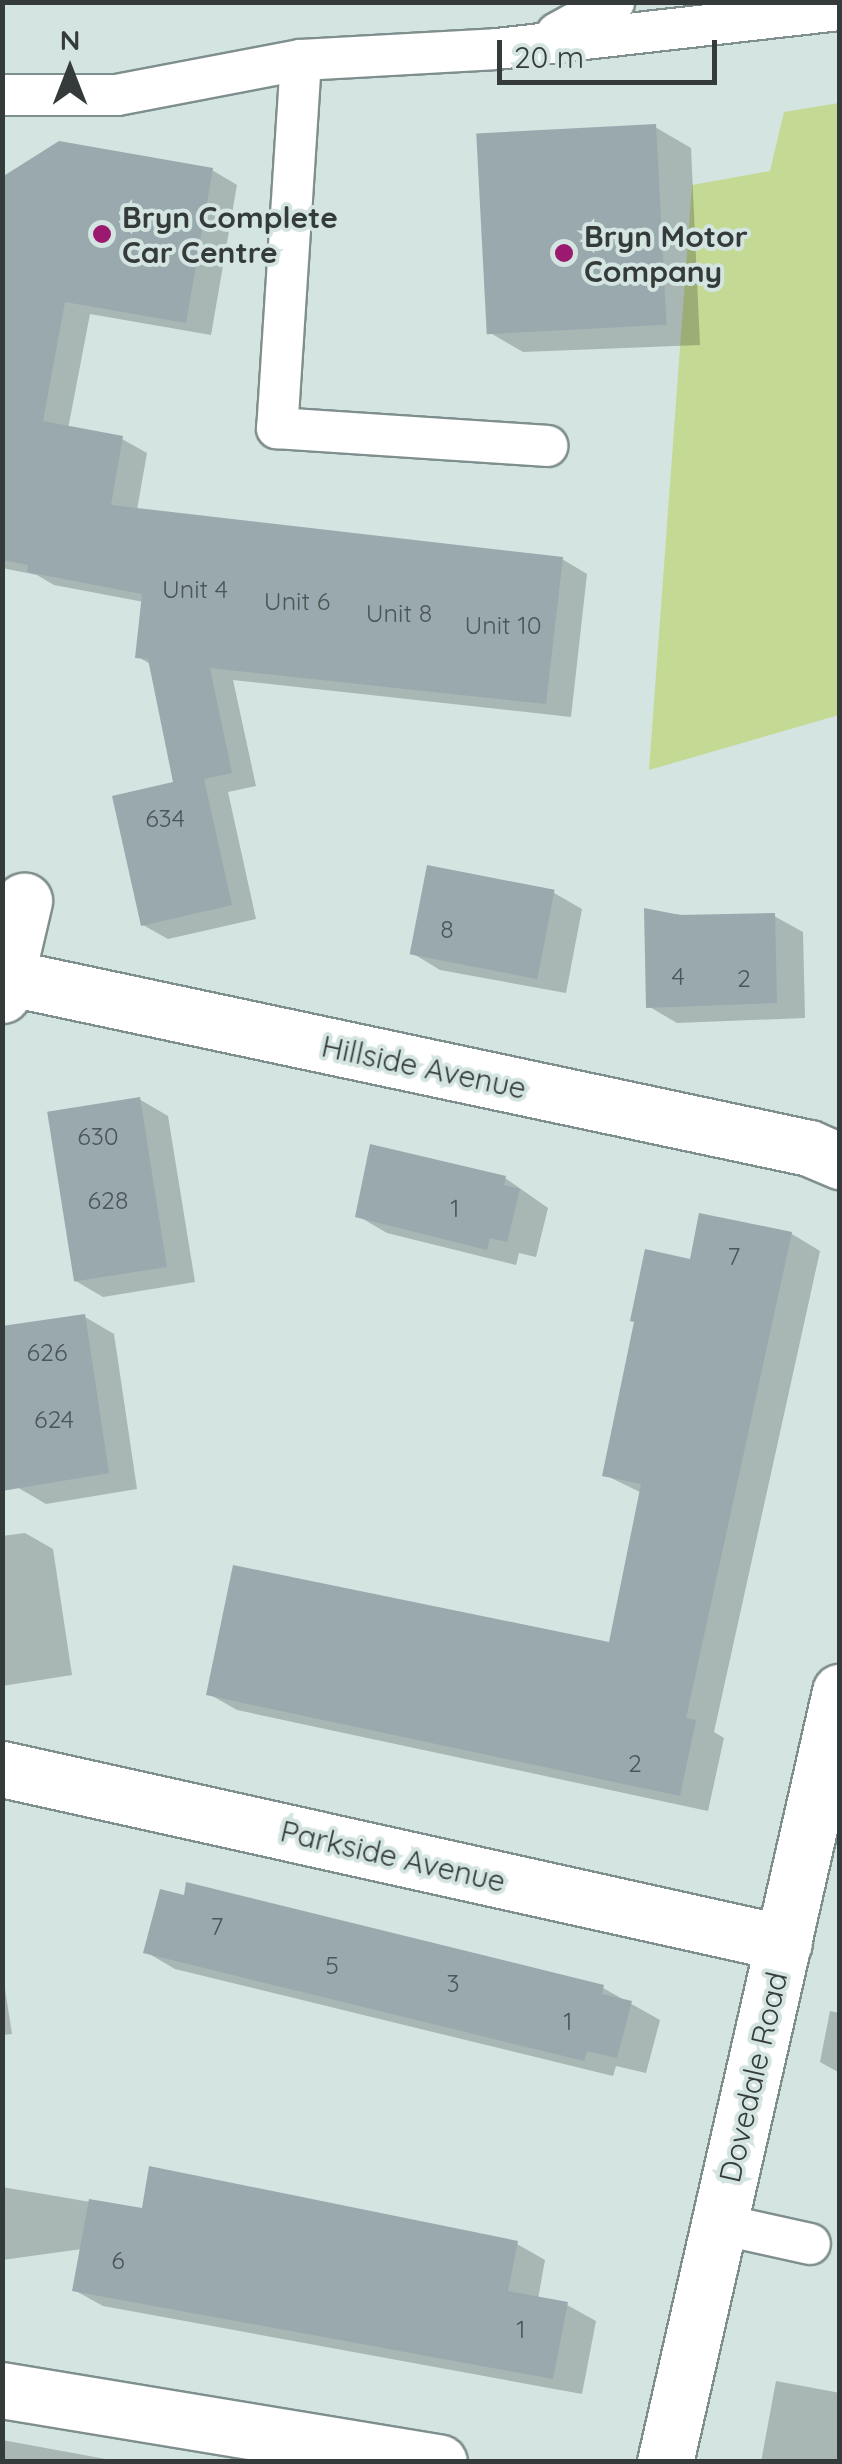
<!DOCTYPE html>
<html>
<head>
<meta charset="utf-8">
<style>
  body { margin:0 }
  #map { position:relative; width:842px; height:2464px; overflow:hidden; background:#d3e4e1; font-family:Quicksand,sans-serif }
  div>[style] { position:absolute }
  .green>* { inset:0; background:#c4d994 }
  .shadow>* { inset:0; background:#0003 }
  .building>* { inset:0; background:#99a9ad; transform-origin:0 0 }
  .roads { filter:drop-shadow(2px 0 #7f8f8d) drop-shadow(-2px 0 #7f8f8d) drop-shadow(0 2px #7f8f8d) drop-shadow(0 -2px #7f8f8d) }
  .service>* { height:40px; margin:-20px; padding:0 20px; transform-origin:20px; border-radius:20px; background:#fff }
  .minor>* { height:55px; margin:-27.5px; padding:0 27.5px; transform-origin:27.5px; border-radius:27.5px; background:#fff }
  .dots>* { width:28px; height:28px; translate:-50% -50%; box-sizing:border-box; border:5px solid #d3e4e1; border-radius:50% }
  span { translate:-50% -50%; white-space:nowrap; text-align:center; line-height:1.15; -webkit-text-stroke:8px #d3e4e1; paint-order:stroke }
  .number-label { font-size:25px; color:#4d5657 }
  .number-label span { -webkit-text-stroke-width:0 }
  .poi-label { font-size:30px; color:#343b3a; font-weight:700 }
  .left { translate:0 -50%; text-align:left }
  .street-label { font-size:30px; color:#343b3a }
  .frame { position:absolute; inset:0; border:5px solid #343b3a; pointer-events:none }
  .north { position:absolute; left:20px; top:20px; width:100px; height:100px; -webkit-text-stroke:8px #d3e4e1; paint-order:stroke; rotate:0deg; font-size:28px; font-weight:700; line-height:40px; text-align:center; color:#343b3a }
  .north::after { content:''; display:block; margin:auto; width:35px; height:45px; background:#343b3a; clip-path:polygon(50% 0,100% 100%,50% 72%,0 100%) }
  .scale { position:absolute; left:497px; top:40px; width:220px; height:45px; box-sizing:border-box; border:5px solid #343b3a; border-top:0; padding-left:12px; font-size:30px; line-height:35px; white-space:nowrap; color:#343b3a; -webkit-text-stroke:8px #d3e4e1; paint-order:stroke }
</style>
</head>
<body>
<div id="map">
  <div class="green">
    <div style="clip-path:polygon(839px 103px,839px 715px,649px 770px,692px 185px,770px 171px,784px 112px)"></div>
  </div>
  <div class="shadow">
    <div style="clip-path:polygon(655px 127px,691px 148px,700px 345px,523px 352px,487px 331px)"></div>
    <div style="clip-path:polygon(212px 170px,237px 185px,211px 335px,90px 314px,68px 429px,122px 439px,147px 453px,137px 510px,562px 559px,587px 574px,571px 717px,233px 680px,256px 786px,228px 792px,256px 919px,168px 939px,143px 925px,176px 784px,152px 665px,138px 657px,144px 602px,54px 585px,37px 575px,2px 568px,2px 180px)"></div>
    <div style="clip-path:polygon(554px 893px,582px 909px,566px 993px,440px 970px,412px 953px)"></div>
    <div style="clip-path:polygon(647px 911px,709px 918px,774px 916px,803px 932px,805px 1018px,677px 1023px,648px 1006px)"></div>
    <div style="clip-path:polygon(139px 1099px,168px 1116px,195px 1282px,103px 1297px,74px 1280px)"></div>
    <div style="clip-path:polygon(505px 1178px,548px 1208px,536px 1257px,519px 1253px,516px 1265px,387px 1233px,358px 1216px)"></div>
    <div style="clip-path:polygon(701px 1216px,792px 1234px,820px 1251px,714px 1732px,724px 1738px,708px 1811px,237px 1710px,209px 1694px,610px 1645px,642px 1493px,605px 1475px,637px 1322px,692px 1262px)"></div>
    <div style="clip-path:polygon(85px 1317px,114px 1334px,137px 1489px,46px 1504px,17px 1487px)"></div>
    <div style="clip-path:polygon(25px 1533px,53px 1549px,72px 1675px,2px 1686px,2px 1536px)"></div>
    <div style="clip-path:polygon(425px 1941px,603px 1988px,660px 2020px,646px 2073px,616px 2066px,613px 2076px,175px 1969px,146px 1952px,424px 1946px)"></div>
    <div style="clip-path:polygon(2px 1970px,12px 2034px,2px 2035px)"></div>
    <div style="clip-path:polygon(830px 2011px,840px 2013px,840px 2073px,820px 2062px)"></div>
    <div style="clip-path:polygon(2px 2187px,144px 2211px,517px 2244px,545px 2260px,538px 2299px,567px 2305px,596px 2321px,582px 2394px,103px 2306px,74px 2290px,82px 2249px,2px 2260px)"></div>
    <div style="clip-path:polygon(776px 2381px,840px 2393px,840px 2462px,761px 2462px)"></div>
    <div style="clip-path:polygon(2px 2440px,122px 2462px,2px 2462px)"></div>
  </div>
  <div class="building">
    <div style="left:656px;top:124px;width:201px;height:180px;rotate:87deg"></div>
    <div style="clip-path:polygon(59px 141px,213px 168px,186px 323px,65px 302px,43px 421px,123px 436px,111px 505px,563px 557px,546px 704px,210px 668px,232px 773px,204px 779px,232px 905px,141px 926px,112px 796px,173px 782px,148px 659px,135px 658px,142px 594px,27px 572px,28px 565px,2px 560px,2px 177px)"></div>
    <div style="left:427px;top:865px;width:130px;height:91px;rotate:11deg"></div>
    <div style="clip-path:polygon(644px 908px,680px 915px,775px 913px,777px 1003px,646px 1008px)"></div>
    <div style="left:140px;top:1097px;width:172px;height:94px;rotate:81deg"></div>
    <div style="clip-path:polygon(370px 1144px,506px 1176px,504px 1185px,520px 1189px,507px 1242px,490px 1238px,487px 1250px,355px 1217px)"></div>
    <div style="clip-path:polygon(699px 1213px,792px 1232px,686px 1718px,696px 1720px,680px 1796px,206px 1695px,233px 1565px,609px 1642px,641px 1484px,602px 1476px,634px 1322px,630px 1321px,645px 1249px,690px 1259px)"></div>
    <div style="clip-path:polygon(85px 1314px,109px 1473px,2px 1491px,2px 1326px)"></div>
    <div style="clip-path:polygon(186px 1882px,604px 1985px,602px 1994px,632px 2001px,617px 2058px,587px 2051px,584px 2061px,143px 1953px,160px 1889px,184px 1895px)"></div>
    <div style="clip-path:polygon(149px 2166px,518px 2241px,508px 2291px,568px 2302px,553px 2379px,72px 2291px,89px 2199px,142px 2208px)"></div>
  </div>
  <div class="roads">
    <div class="service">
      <div style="left:557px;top:33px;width:65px;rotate:-28.5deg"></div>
      <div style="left:301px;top:60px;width:369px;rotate:93.7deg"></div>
      <div style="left:277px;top:428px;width:271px;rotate:3.8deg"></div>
      <div style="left:2px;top:95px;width:115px"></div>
      <div style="left:117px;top:95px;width:187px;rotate:-10.8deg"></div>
      <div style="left:301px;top:60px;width:196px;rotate:-3.2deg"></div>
      <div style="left:497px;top:49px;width:345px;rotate:-6.5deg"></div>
      <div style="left:720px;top:2224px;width:92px;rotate:12.5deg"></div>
    </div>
    <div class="minor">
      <div style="left:6px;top:977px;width:821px;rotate:12.02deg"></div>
      <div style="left:809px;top:1148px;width:34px;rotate:23deg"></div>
      <div style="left:2px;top:995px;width:97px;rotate:-76.8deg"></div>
      <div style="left:2px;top:1769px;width:801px;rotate:12.54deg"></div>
      <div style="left:2px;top:2390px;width:443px;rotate:9.4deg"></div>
      <div style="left:665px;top:2462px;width:790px;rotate:-77.2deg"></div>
    </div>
  </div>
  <div class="dots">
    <div style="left:102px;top:234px;background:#9b1a6f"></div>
    <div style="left:564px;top:253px;background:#9b1a6f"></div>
  </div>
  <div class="number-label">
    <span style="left:195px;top:589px">Unit 4</span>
    <span style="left:297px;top:601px">Unit 6</span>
    <span style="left:399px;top:613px">Unit 8</span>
    <span style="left:503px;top:625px">Unit 10</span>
    <span style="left:165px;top:818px">634</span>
    <span style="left:447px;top:929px">8</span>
    <span style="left:678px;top:976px">4</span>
    <span style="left:744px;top:978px">2</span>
    <span style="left:98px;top:1136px">630</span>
    <span style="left:108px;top:1200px">628</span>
    <span style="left:455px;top:1208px">1</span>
    <span style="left:734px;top:1256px">7</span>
    <span style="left:47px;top:1352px">626</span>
    <span style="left:54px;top:1419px">624</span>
    <span style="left:635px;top:1763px">2</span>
    <span style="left:217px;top:1926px">7</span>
    <span style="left:332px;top:1965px">5</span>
    <span style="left:453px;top:1983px">3</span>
    <span style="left:568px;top:2021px">1</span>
    <span style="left:118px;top:2260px">6</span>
    <span style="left:521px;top:2329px">1</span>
  </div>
  <div class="poi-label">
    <span class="left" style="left:122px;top:234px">Bryn Complete<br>Car Centre</span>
    <span class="left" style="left:584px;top:253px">Bryn Motor<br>Company</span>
  </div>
  <div class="street-label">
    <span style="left:424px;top:1067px;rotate:12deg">Hillside Avenue</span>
    <span style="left:393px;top:1856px;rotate:13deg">Parkside Avenue</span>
    <span style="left:753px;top:2077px;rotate:-77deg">Dovedale Road</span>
  </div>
  <div class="frame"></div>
  <div class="north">N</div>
  <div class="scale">20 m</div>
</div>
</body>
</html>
